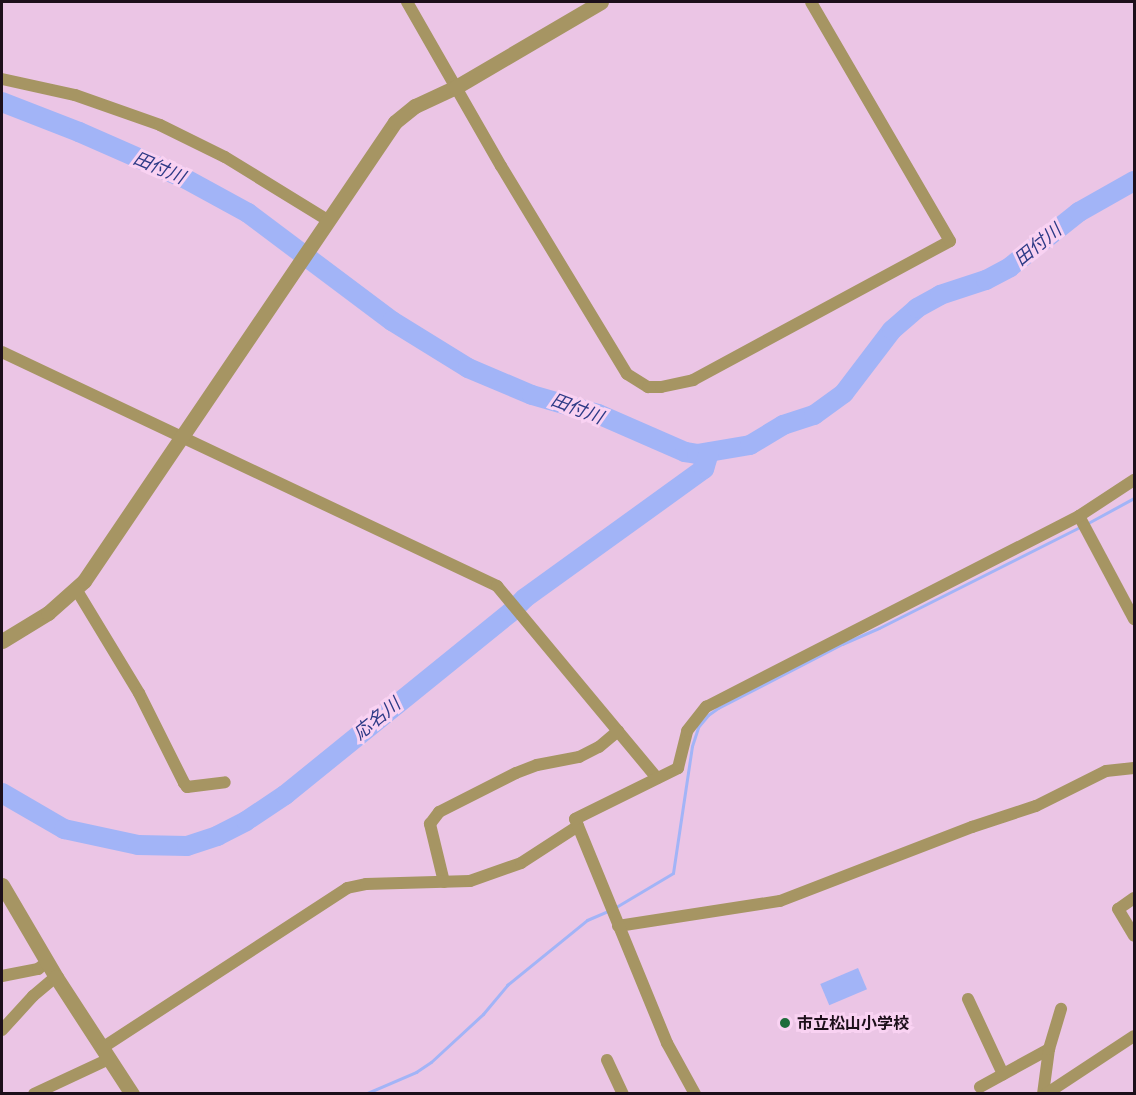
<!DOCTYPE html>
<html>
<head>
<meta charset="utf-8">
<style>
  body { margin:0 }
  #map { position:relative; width:1136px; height:1095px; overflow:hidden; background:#ebc5e5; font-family:"PT Sans Narrow","Noto Sans JP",sans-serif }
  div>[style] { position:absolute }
  .water>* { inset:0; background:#a2b4f7; transform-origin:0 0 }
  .stream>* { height:3px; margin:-1.5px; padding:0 1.5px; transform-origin:1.5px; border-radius:1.5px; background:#a2b4f7 }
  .river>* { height:20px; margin:-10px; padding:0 10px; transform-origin:10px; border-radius:10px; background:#a2b4f7 }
  .minor>* { height:12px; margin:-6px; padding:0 6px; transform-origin:6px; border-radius:6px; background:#a69563 }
  .tertiary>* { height:15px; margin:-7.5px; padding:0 7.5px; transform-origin:7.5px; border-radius:7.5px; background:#a69563 }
  .dots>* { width:16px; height:16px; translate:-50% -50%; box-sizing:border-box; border:3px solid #f9d2f2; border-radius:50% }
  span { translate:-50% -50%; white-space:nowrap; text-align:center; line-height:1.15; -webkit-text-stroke:6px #f9d2f2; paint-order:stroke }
  .poi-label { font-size:16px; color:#1c0f1a; font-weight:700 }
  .left { translate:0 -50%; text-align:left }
  .water-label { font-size:18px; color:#2d3a86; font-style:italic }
  .frame { position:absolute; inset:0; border:3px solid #1c0f1a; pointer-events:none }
</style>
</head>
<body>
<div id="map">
  <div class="water">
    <div style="left:858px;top:968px;width:23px;height:41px;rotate:67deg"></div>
  </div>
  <div class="stream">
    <div style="left:1088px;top:523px;width:52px;rotate:-28.5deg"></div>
    <div style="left:616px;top:907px;width:66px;rotate:-30.8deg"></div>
    <div style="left:673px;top:873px;width:128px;rotate:-81.5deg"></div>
    <div style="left:692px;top:746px;width:20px;rotate:-72deg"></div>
    <div style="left:698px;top:727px;width:16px;rotate:-50deg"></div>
    <div style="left:708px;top:715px;width:12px;rotate:-35deg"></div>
    <div style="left:718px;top:708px;width:140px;rotate:-27.3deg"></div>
    <div style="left:842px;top:644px;width:40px;rotate:-23.4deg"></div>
    <div style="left:879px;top:628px;width:227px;rotate:-26.7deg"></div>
    <div style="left:365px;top:1094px;width:56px;rotate:-23.3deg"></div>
    <div style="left:416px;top:1072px;width:18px;rotate:-34deg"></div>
    <div style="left:431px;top:1062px;width:71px;rotate:-42.7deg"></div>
    <div style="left:483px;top:1014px;width:38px;rotate:-50deg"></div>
    <div style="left:507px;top:985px;width:103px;rotate:-39.1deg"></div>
    <div style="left:587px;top:920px;width:25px;rotate:-23deg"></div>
  </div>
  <div class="river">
    <div style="left:2px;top:102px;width:83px;rotate:21.3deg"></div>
    <div style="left:79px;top:132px;width:115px;rotate:23.7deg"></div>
    <div style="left:184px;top:178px;width:73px;rotate:28.7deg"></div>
    <div style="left:248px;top:213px;width:180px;rotate:36.9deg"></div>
    <div style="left:392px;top:321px;width:89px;rotate:31.7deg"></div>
    <div style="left:468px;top:368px;width:69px;rotate:22.9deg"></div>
    <div style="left:532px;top:395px;width:69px;rotate:16.1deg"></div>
    <div style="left:598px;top:414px;width:95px;rotate:23.6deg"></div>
    <div style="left:685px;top:452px;width:12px;rotate:9deg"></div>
    <div style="left:697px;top:454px;width:54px;rotate:-9.6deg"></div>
    <div style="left:750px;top:445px;width:39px;rotate:-31deg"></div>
    <div style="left:783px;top:425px;width:33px;rotate:-18deg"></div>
    <div style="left:814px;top:415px;width:37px;rotate:-36deg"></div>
    <div style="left:844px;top:393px;width:79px;rotate:-52.7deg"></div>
    <div style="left:892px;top:330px;width:33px;rotate:-41deg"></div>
    <div style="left:917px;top:308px;width:26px;rotate:-29deg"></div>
    <div style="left:940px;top:295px;width:48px;rotate:-18.1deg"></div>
    <div style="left:986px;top:280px;width:27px;rotate:-28deg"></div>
    <div style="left:1010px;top:267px;width:88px;rotate:-38.6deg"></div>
    <div style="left:1079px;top:212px;width:63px;rotate:-29.4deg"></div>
    <div style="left:2px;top:793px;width:72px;rotate:30.1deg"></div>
    <div style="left:64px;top:829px;width:76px;rotate:12.2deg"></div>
    <div style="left:138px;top:845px;width:49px;rotate:1.2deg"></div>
    <div style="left:187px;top:846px;width:32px;rotate:-18deg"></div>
    <div style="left:217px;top:836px;width:33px;rotate:-27deg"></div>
    <div style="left:246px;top:821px;width:47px;rotate:-33.7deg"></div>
    <div style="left:285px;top:795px;width:289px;rotate:-39deg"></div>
    <div style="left:510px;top:613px;width:21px;rotate:-45deg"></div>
    <div style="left:525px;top:598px;width:221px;rotate:-35.8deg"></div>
    <div style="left:704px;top:469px;width:17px;rotate:-73deg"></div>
  </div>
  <div class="minor">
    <div style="left:407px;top:2px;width:189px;rotate:60.2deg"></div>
    <div style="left:501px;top:166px;width:243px;rotate:58.8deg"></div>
    <div style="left:627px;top:374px;width:25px;rotate:32deg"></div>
    <div style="left:648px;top:387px;width:13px"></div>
    <div style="left:661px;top:387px;width:33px;rotate:-12deg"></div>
    <div style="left:693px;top:380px;width:292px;rotate:-28.4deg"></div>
    <div style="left:950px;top:241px;width:276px;rotate:-120.2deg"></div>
    <div style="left:2px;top:79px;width:75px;rotate:12.4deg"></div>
    <div style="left:75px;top:95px;width:90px;rotate:19.4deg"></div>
    <div style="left:160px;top:125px;width:72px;rotate:26.2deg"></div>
    <div style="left:225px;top:157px;width:122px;rotate:31.6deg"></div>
    <div style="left:2px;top:352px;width:548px;rotate:25.3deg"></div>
    <div style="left:497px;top:586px;width:250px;rotate:50.2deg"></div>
    <div style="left:1079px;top:516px;width:117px;rotate:61.9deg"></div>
    <div style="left:76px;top:589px;width:122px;rotate:58.8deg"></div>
    <div style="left:139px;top:693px;width:101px;rotate:63.4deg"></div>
    <div style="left:184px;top:783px;width:5px;rotate:53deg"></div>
    <div style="left:187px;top:787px;width:38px;rotate:-7deg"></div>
    <div style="left:444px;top:882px;width:60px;rotate:-103.6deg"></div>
    <div style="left:430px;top:824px;width:15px;rotate:-53deg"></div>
    <div style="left:439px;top:812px;width:86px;rotate:-26.9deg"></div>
    <div style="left:516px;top:773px;width:22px;rotate:-21deg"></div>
    <div style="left:537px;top:765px;width:43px;rotate:-10.8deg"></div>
    <div style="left:579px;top:757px;width:22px;rotate:-27deg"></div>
    <div style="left:599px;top:747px;width:25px;rotate:-40deg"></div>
    <div style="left:1134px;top:898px;width:19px;rotate:145deg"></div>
    <div style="left:1118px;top:909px;width:31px;rotate:59deg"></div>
    <div style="left:618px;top:926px;width:164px;rotate:-8.8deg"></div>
    <div style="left:780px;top:901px;width:206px;rotate:-21.1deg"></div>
    <div style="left:972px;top:827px;width:67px;rotate:-18.2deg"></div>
    <div style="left:1036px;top:806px;width:78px;rotate:-26.6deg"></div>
    <div style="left:1106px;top:771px;width:28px;rotate:-6deg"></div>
    <div style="left:2px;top:976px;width:37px;rotate:-11deg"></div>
    <div style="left:38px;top:969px;width:11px;rotate:-38deg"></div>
    <div style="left:968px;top:999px;width:83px;rotate:65deg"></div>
    <div style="left:2px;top:1030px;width:46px;rotate:-47.6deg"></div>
    <div style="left:33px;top:996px;width:30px;rotate:-40deg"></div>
    <div style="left:102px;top:1048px;width:293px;rotate:-33.1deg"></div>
    <div style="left:347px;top:888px;width:19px;rotate:-12deg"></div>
    <div style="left:366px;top:884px;width:104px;rotate:-1.7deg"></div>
    <div style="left:470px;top:881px;width:54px;rotate:-19.4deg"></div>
    <div style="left:521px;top:863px;width:68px;rotate:-33deg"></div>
    <div style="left:607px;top:1060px;width:38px;rotate:65deg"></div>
    <div style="left:980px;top:1087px;width:79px;rotate:-28.8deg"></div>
    <div style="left:34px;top:1094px;width:83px;rotate:-25deg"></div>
    <div style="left:695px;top:1094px;width:58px;rotate:-118.8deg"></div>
    <div style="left:667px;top:1043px;width:242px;rotate:-112.3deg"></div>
    <div style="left:575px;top:819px;width:115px;rotate:-26.3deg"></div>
    <div style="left:678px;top:768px;width:38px;rotate:-76deg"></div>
    <div style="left:687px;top:731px;width:31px;rotate:-52deg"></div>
    <div style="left:706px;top:707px;width:419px;rotate:-27.1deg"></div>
    <div style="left:1079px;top:516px;width:66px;rotate:-33.2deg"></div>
    <div style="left:1043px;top:1094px;width:45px;rotate:-82.4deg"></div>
    <div style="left:1049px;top:1049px;width:42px;rotate:-73.3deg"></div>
    <div style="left:1046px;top:1094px;width:105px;rotate:-33.4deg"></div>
  </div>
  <div class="tertiary">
    <div style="left:2px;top:641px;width:54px;rotate:-31.3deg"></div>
    <div style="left:48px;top:613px;width:48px;rotate:-41.6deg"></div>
    <div style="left:84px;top:581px;width:554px;rotate:-55.88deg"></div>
    <div style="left:395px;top:122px;width:26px;rotate:-39deg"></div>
    <div style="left:415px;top:106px;width:45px;rotate:-24.9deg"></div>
    <div style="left:456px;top:87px;width:168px;rotate:-30.4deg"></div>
    <div style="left:2px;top:885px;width:107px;rotate:59.6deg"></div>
    <div style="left:56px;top:977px;width:140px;rotate:57deg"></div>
  </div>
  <div class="dots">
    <div style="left:785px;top:1023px;background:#1e6c3b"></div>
  </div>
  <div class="poi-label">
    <span class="left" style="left:797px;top:1023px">市立松山小学校</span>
  </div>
  <div class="water-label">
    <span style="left:159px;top:168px;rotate:23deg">田付川</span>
    <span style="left:1038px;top:245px;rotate:-39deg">田付川</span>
    <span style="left:577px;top:409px;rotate:21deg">田付川</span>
    <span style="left:377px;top:719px;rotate:-39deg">応名川</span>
  </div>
  <div class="frame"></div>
</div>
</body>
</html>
